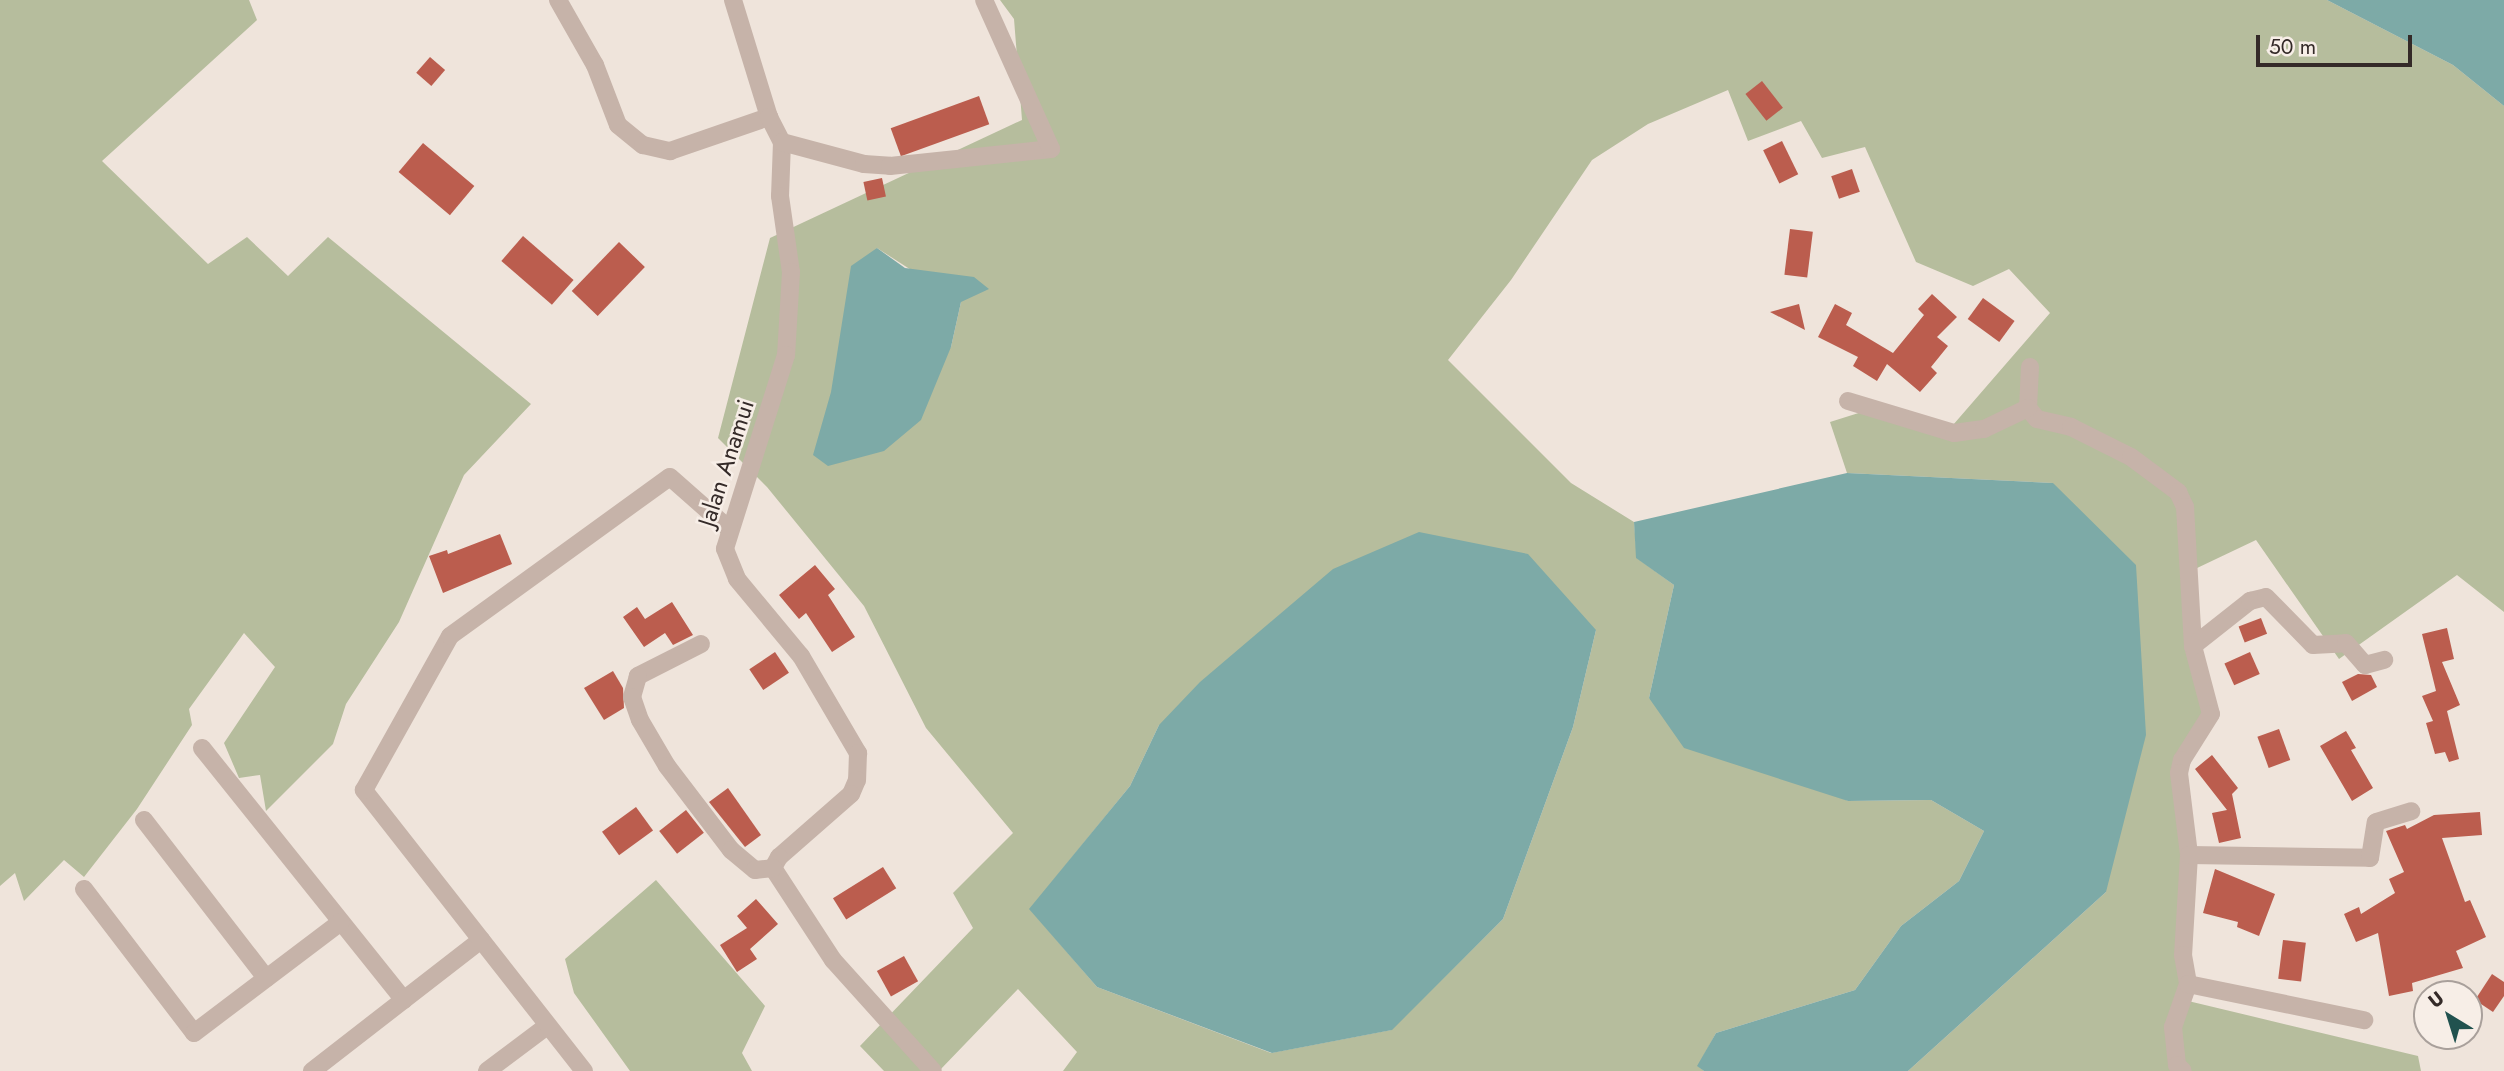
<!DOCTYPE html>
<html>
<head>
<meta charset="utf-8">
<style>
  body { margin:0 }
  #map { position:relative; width:2504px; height:1071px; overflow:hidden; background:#efe4db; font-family:Jost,sans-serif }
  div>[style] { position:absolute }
  .green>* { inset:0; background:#b6bd9d }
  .water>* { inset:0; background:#7daaa7 }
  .building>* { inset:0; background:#bb5d4e; transform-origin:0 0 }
  .minor>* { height:18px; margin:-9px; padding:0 9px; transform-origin:9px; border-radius:9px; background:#c6b3a9 }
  span { translate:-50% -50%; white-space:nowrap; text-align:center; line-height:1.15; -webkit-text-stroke:5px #f7eee7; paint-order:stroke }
  .street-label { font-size:24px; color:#342a28 }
  .north { position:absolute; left:2413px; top:980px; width:70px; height:70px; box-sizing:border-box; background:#f7eee7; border:2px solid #a9a09b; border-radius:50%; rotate:322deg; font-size:19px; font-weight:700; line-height:28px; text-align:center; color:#342a28 }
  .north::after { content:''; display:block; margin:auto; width:24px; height:32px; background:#21524f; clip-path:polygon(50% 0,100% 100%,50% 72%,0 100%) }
  .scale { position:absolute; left:2256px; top:35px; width:156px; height:32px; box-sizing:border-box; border:4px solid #342a28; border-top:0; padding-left:9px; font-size:21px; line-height:24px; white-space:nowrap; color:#342a28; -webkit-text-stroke:5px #f7eee7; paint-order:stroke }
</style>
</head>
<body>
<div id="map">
  <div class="green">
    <div style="clip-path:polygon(0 0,249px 0,257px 20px,102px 161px,208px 264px,247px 237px,288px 276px,328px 237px,531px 404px,464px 475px,399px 622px,346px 704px,333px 744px,266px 811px,260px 775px,239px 778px,224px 743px,275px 667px,244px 633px,189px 709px,192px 725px,137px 809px,84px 877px,64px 860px,24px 901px,15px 873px,0 886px)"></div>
    <div style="clip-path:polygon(evenodd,1000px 0,2327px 0,2453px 65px,2504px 106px,2504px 612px,2457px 575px,2339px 659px,2256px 540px,2195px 569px,2190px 649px,2219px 717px,2179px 766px,2184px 1000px,2418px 1056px,2421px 1071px,1908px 1071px,2106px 892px,2053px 483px,1847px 473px,1830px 422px,1884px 405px,1953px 425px,2050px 313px,2009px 269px,1973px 286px,1916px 262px,1865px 147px,1822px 158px,1801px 121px,1748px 141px,1728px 90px,1648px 124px,1592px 160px,1511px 280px,1448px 360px,1571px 483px,1634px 522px,1637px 558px,1674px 585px,1649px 698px,1848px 801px,1931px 800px,1984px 831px,1959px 881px,1901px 926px,1855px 990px,1716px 1033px,1698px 1066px,1704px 1071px,1063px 1071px,1077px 1052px,1018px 989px,939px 1071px,884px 1071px,860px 1046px,973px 928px,953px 893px,1013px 833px,926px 728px,864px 606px,767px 487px,718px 438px,770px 238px,1022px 120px,1014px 19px,1000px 0,877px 248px,961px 302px,951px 347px,814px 455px,877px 248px,1000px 0,1596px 630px,1573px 727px,1503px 919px,1391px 1030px,1271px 1053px,1097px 987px,1030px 909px,1130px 786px,1159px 725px,1596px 630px)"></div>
    <div style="clip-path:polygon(656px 880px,765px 1006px,742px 1053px,752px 1071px,630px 1071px,574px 993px,565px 959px)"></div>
  </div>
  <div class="water">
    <div style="clip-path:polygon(2327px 0,2504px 0,2504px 106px,2453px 65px)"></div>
    <div style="clip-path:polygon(877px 248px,905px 268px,974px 277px,989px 289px,961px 302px,951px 347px,921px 420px,884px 451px,828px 466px,813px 455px,831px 392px,851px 266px)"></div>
    <div style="clip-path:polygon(1847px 473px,2053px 483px,2136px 565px,2146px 735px,2106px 892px,1908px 1071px,1704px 1071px,1697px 1066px,1716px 1033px,1855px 990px,1901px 926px,1959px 881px,1984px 831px,1931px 800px,1848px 801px,1684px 748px,1649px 698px,1674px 585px,1636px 558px,1634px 522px)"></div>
    <div style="clip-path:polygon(1419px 532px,1528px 554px,1596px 630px,1573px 727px,1503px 919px,1392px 1030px,1272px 1053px,1097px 987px,1029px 909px,1130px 786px,1159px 725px,1200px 682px,1333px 569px)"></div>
  </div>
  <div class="building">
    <div style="left:430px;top:57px;width:20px;height:21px;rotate:41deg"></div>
    <div style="left:1762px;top:81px;width:34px;height:21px;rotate:52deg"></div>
    <div style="left:979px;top:96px;width:30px;height:94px;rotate:70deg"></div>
    <div style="left:1782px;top:141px;width:37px;height:21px;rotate:64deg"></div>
    <div style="left:423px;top:143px;width:67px;height:38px;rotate:40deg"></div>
    <div style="left:1852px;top:169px;width:24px;height:22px;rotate:71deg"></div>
    <div style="left:882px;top:178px;width:19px;height:19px;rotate:78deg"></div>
    <div style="left:1790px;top:229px;width:23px;height:46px;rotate:7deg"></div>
    <div style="left:523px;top:236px;width:67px;height:33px;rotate:41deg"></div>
    <div style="left:619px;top:242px;width:36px;height:68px;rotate:44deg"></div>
    <div style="clip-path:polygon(1932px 294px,1957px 317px,1937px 337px,1948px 346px,1931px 367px,1937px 373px,1920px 392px,1887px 364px,1877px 381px,1853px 366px,1858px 357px,1818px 337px,1835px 304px,1852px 313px,1846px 325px,1893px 353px,1924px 315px,1918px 309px)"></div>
    <div style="left:1983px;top:298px;width:39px;height:26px;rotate:36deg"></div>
    <div style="clip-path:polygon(1799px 304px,1805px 330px,1770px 312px)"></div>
    <div style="clip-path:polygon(500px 534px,512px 564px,443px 593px,429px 556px,447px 550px,448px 554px)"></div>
    <div style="clip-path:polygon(815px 565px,835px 589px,828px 595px,855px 637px,832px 652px,806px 613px,799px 619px,779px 595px)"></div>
    <div style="clip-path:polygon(672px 602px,693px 635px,673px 645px,665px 633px,644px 647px,623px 617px,637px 607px,645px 619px)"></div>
    <div style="left:2261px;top:618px;width:17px;height:24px;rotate:69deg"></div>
    <div style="clip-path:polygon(2447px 628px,2454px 659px,2442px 662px,2460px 705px,2447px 711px,2459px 759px,2449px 762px,2445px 752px,2435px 754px,2426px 723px,2433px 721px,2422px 696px,2436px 691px,2422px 634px)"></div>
    <div style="left:775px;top:652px;width:25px;height:31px;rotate:56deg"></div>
    <div style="left:2250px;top:652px;width:24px;height:28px;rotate:66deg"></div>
    <div style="clip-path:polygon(613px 671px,623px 688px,624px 708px,604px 720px,584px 688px)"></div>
    <div style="clip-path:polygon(2358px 674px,2371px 675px,2377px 687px,2352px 701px,2342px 682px)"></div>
    <div style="left:2279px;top:729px;width:33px;height:23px;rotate:70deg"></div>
    <div style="clip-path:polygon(2346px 731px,2356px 748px,2351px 750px,2373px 788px,2352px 801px,2320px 746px)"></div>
    <div style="clip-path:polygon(2212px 755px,2238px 788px,2232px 794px,2241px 838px,2219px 843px,2212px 813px,2227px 810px,2195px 769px)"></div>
    <div style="clip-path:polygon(728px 788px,761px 835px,745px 847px,709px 802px)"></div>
    <div style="left:636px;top:807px;width:29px;height:42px;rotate:54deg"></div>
    <div style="left:686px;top:810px;width:29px;height:34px;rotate:52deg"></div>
    <div style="clip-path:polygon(2480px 812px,2482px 835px,2442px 838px,2465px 902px,2470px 900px,2486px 937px,2456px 951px,2463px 968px,2412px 983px,2413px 991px,2389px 996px,2378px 933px,2356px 942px,2344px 914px,2359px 907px,2361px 914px,2395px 893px,2389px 879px,2404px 872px,2386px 831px,2405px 825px,2407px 829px,2434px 815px)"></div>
    <div style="left:883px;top:867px;width:25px;height:59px;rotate:58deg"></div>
    <div style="clip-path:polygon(2215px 869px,2275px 894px,2259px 936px,2237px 927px,2238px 922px,2203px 913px)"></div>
    <div style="clip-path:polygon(756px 899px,778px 924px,750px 949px,757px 959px,737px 972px,720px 945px,747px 928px,737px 916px)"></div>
    <div style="left:2283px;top:940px;width:23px;height:39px;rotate:7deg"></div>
    <div style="left:904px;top:956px;width:29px;height:31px;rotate:61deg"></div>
    <div style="clip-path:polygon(2492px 974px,2504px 982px,2504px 996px,2493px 1012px,2475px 1000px)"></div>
  </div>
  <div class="minor">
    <div style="left:558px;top:0;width:75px;rotate:60.4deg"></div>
    <div style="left:595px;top:65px;width:64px;rotate:69deg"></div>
    <div style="left:618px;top:125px;width:32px;rotate:39deg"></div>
    <div style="left:643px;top:145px;width:28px;rotate:13deg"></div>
    <div style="left:670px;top:151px;width:105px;rotate:-19deg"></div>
    <div style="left:733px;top:0;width:122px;rotate:72.9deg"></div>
    <div style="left:769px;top:117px;width:28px;rotate:63deg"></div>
    <div style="left:782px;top:142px;width:54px;rotate:92.1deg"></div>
    <div style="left:780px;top:196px;width:77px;rotate:81.8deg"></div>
    <div style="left:791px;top:272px;width:83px;rotate:93.4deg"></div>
    <div style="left:786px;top:355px;width:203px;rotate:107.5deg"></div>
    <div style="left:725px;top:549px;width:32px;rotate:68deg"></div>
    <div style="left:737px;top:579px;width:100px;rotate:50.3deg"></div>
    <div style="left:801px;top:656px;width:113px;rotate:59.6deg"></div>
    <div style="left:858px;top:753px;width:27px;rotate:92deg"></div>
    <div style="left:857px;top:780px;width:15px;rotate:113deg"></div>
    <div style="left:851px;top:794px;width:96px;rotate:138.8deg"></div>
    <div style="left:779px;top:857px;width:13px;rotate:119deg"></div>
    <div style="left:773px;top:868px;width:110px;rotate:56.9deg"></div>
    <div style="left:833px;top:960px;width:149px;rotate:48deg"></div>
    <div style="left:782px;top:142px;width:85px;rotate:15deg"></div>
    <div style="left:864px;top:164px;width:26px;rotate:4deg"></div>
    <div style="left:890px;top:166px;width:162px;rotate:-6deg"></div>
    <div style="left:1051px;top:149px;width:163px;rotate:-114.2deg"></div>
    <div style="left:2030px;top:367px;width:41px;rotate:92.8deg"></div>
    <div style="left:2028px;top:408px;width:14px;rotate:51deg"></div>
    <div style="left:2037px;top:419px;width:35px;rotate:13deg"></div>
    <div style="left:2071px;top:427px;width:67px;rotate:26.6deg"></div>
    <div style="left:2131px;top:457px;width:59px;rotate:36.7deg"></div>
    <div style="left:2178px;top:492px;width:17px;rotate:65deg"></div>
    <div style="left:2185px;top:507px;width:139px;rotate:86.7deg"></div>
    <div style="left:2193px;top:646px;width:70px;rotate:75.2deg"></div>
    <div style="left:2211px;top:714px;width:54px;rotate:122.2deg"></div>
    <div style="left:2182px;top:760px;width:13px;rotate:103deg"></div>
    <div style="left:2179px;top:773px;width:83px;rotate:83deg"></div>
    <div style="left:2189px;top:855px;width:100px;rotate:93.4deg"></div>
    <div style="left:2183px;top:955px;width:29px;rotate:80deg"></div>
    <div style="left:2188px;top:984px;width:46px;rotate:109.2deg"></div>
    <div style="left:2173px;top:1027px;width:38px;rotate:84deg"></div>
    <div style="left:2177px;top:1065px;width:8px;rotate:45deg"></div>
    <div style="left:1848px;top:401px;width:111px;rotate:16.8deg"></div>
    <div style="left:1954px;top:433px;width:30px;rotate:-8deg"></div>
    <div style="left:1984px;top:429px;width:49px;rotate:-25.5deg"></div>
    <div style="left:701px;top:644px;width:71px;rotate:153.1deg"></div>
    <div style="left:638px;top:676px;width:22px;rotate:106deg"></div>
    <div style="left:632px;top:697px;width:24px;rotate:71deg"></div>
    <div style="left:640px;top:720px;width:53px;rotate:59.6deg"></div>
    <div style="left:667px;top:766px;width:106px;rotate:52.7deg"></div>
    <div style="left:731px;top:850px;width:31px;rotate:40deg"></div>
    <div style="left:755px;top:870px;width:18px;rotate:-6deg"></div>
    <div style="left:2193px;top:646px;width:73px;rotate:-38.3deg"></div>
    <div style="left:2250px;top:601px;width:16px;rotate:-14deg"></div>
    <div style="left:2266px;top:597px;width:67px;rotate:45.6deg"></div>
    <div style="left:2313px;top:645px;width:33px;rotate:-3deg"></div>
    <div style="left:2346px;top:643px;width:29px;rotate:49deg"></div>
    <div style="left:2365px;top:665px;width:20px;rotate:-15deg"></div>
    <div style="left:202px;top:748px;width:323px;rotate:51.3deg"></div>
    <div style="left:144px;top:820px;width:200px;rotate:52.3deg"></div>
    <div style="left:2189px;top:855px;width:181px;rotate:0.9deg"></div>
    <div style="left:2370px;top:858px;width:36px;rotate:-81deg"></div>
    <div style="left:2376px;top:822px;width:37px;rotate:-17deg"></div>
    <div style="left:84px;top:889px;width:181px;rotate:52.6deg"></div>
    <div style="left:194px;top:1033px;width:184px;rotate:-37.1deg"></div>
    <div style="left:2188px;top:984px;width:180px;rotate:11.6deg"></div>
    <div style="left:312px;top:1071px;width:214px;rotate:-37.8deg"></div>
    <div style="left:487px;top:1071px;width:75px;rotate:-36.9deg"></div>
    <div style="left:584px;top:1071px;width:357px;rotate:-128.1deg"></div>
    <div style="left:364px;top:790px;width:176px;rotate:-60.8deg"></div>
    <div style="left:450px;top:636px;width:271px;rotate:-35.9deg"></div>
    <div style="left:670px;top:477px;width:79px;rotate:41.4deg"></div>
  </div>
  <div class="street-label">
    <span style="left:726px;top:463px;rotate:-72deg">Jalan Anamui</span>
  </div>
  <div class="north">U</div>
  <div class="scale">50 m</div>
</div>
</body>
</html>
